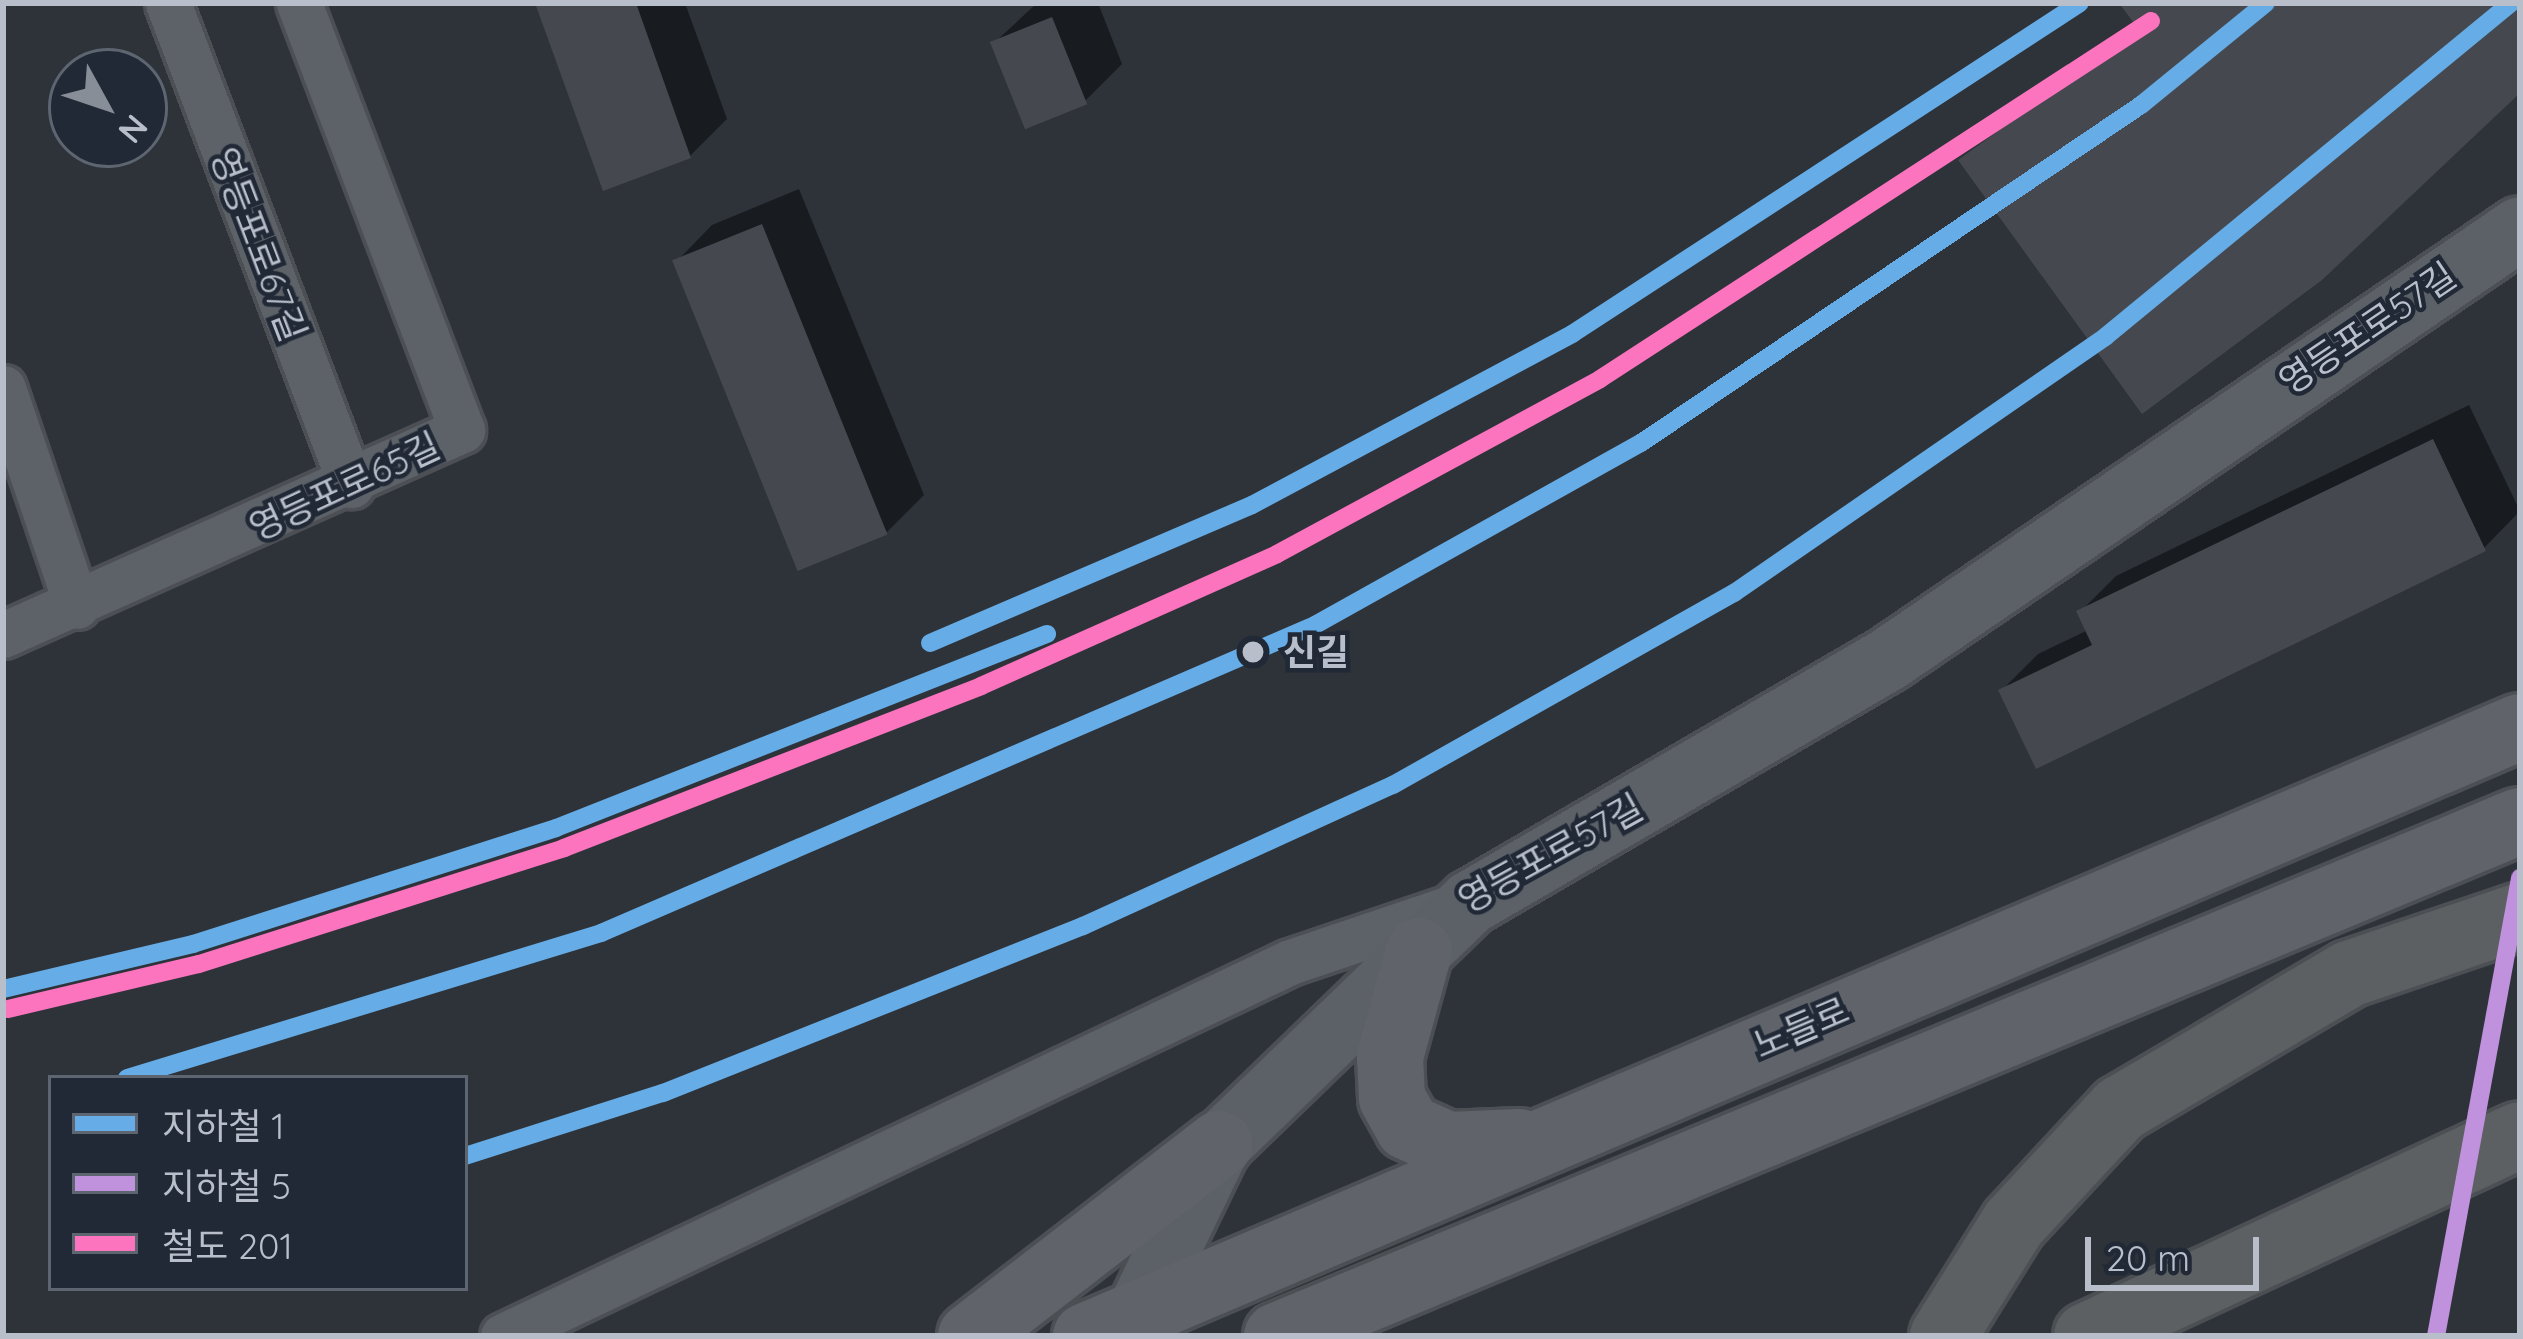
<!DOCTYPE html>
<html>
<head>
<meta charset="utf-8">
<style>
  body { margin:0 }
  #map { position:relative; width:2523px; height:1339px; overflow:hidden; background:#2e333a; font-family:Quicksand,"Noto Sans KR",sans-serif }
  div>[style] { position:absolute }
  .shadow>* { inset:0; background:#0007 }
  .building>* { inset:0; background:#45494f; transform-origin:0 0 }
  .roads { filter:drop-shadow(3px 0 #4c4f54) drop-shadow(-3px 0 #4c4f54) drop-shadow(0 3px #4c4f54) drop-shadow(0 -3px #4c4f54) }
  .street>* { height:45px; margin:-22.5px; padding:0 22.5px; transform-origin:22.5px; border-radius:22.5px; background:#5d6168 }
  .secondary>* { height:63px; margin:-31.5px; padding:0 31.5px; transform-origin:31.5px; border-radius:31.5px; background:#5c6067 }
  .primary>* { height:66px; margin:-33px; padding:0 33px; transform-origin:33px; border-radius:33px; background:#60646a }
  .highway>* { height:66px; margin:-33px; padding:0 33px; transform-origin:33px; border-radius:33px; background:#5d6062 }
  .rail-1>* { height:18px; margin:-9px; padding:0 9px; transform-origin:9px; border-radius:9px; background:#fc73be }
  .metro-1>* { height:18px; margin:-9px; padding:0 9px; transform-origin:9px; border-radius:9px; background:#66ade7 }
  .metro-2>* { height:18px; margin:-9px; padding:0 9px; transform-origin:9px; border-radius:9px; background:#c092dd }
  .dots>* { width:33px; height:33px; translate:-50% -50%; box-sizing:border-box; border:6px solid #202935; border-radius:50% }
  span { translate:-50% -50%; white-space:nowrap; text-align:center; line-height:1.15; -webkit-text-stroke:9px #202935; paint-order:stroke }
  .street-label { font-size:36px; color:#b8bfca }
  .stop-label { font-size:36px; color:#b8bfca; font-weight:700 }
  .left { translate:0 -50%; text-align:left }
  .frame { position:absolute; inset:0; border:6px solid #b8bfca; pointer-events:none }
  .legend { position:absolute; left:48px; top:1075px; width:420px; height:216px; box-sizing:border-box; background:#202935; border:3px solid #5d6571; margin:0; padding:15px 21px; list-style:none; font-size:36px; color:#b8bfca }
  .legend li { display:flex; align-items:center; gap:24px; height:60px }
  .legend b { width:60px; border:3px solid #5d6571 }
  .north { position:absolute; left:48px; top:48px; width:120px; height:120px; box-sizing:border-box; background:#202935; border:3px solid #5d6571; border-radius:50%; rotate:130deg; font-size:33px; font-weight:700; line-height:48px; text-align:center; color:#b8bfca }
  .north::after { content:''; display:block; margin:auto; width:42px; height:54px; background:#888e98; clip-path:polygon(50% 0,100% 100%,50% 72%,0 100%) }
  .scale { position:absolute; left:2085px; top:1237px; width:174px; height:54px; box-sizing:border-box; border:6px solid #b8bfca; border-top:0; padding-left:15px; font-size:36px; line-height:42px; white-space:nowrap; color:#b8bfca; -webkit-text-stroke:9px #202935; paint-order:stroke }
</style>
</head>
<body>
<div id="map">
  <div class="shadow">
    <div style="clip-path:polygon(538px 3px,685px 3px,727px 119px,690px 156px)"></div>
    <div style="clip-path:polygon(1037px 3px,1098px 3px,1122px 64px,1085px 101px,994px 43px)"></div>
    <div style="clip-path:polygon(2123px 3px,2520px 3px,2520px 89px,1961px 160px,2140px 26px)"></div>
    <div style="clip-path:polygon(799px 189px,924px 495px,887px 532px,676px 262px,712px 225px)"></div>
    <div style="clip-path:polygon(2469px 405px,2520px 511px,2484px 548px,2001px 691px,2038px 654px,2088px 630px,2080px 612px,2116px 576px)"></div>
  </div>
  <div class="building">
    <div style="clip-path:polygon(535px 3px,636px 3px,691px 158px,603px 191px)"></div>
    <div style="clip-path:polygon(2119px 3px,2520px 3px,2520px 93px,2322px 280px,2142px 414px,1958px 160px,2139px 30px)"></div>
    <div style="left:1052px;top:17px;width:94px;height:67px;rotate:68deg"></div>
    <div style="left:762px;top:224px;width:335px;height:97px;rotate:68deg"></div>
    <div style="clip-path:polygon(2433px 439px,2486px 551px,2036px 769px,1998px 690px,2092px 645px,2076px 611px)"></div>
  </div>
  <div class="roads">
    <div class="street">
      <div style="left:168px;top:3px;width:516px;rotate:69.21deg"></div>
      <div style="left:3px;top:388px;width:230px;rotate:71.3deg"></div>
      <div style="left:3px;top:635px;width:503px;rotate:-24.07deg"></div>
      <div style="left:462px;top:430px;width:457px;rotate:-110.9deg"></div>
      <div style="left:503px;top:1336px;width:871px;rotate:-25.42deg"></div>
      <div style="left:1290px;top:962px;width:175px;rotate:-18.6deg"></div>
    </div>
    <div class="secondary">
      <div style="left:1126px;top:1336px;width:213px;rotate:-64.2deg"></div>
      <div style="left:1219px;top:1144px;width:349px;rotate:-44deg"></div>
      <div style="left:1470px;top:902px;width:481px;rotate:-30.2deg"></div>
      <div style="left:1886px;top:660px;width:767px;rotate:-34.27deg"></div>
    </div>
    <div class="primary">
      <div style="left:1419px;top:951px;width:110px;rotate:105.3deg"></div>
      <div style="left:1390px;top:1057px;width:41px;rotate:87.2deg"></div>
      <div style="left:1392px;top:1098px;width:33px;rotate:61deg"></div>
      <div style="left:1408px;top:1127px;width:44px;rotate:24.2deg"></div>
      <div style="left:1448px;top:1145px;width:71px;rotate:-2.4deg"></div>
      <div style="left:971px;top:1336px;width:314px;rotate:-37.7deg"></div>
      <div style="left:1086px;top:1336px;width:1558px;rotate:-23.01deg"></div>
      <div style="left:1277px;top:1336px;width:1345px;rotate:-22.51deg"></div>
    </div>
    <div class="highway">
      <div style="left:1943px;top:1336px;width:133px;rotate:-57.9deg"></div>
      <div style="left:2014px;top:1223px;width:156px;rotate:-47.1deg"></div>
      <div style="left:2120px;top:1109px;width:266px;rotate:-30.5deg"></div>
      <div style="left:2349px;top:974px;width:181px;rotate:-18.7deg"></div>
      <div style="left:2087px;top:1336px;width:477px;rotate:-24.9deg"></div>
    </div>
  </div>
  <div class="rail-1">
    <div style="left:8px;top:1009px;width:196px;rotate:-13.3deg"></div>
    <div style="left:199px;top:964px;width:383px;rotate:-17.6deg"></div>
    <div style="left:564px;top:848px;width:447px;rotate:-21.2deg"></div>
    <div style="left:981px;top:686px;width:324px;rotate:-24deg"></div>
    <div style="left:1277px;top:554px;width:367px;rotate:-28.4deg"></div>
    <div style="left:1600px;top:379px;width:657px;rotate:-33.01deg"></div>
  </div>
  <div class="metro-1">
    <div style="left:930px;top:643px;width:350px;rotate:-23.2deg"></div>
    <div style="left:1252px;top:505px;width:363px;rotate:-28.1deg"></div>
    <div style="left:1572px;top:334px;width:606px;rotate:-33.09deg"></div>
    <div style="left:3px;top:989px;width:195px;rotate:-13.3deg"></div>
    <div style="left:193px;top:944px;width:381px;rotate:-17.7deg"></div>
    <div style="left:556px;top:828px;width:528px;rotate:-21.56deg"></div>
    <div style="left:127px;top:1078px;width:496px;rotate:-17deg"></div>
    <div style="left:601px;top:933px;width:778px;rotate:-23.33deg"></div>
    <div style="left:1315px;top:625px;width:373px;rotate:-29.2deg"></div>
    <div style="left:1641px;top:443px;width:604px;rotate:-34.06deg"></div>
    <div style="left:2141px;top:105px;width:161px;rotate:-39.2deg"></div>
    <div style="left:465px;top:1156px;width:208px;rotate:-17.7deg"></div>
    <div style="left:663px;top:1093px;width:452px;rotate:-21.7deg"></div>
    <div style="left:1083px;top:926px;width:341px;rotate:-24.5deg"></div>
    <div style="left:1393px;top:785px;width:391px;rotate:-29.4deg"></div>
    <div style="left:1734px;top:593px;width:451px;rotate:-34.6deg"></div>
    <div style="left:2105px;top:337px;width:526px;rotate:-39.44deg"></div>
  </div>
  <div class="metro-2">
    <div style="left:2436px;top:1336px;width:466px;rotate:-79.6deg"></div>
  </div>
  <div class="dots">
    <div style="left:1253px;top:652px;background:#b8bfca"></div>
  </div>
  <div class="street-label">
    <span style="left:259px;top:244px;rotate:69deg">영등포로67길</span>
    <span style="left:2367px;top:328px;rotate:-34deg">영등포로57길</span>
    <span style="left:344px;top:486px;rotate:-25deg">영등포로65길</span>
    <span style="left:1550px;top:853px;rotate:-29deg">영등포로57길</span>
    <span style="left:1801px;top:1027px;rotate:-23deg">노들로</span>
  </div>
  <div class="stop-label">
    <span class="left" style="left:1283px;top:652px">신길</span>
  </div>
  <div class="frame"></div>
  <ul class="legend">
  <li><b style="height:15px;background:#66ade7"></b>지하철 1</li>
  <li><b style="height:15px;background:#c092dd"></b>지하철 5</li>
  <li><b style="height:15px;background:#fc73be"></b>철도 201</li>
  </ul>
  <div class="north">N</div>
  <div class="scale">20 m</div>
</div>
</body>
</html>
